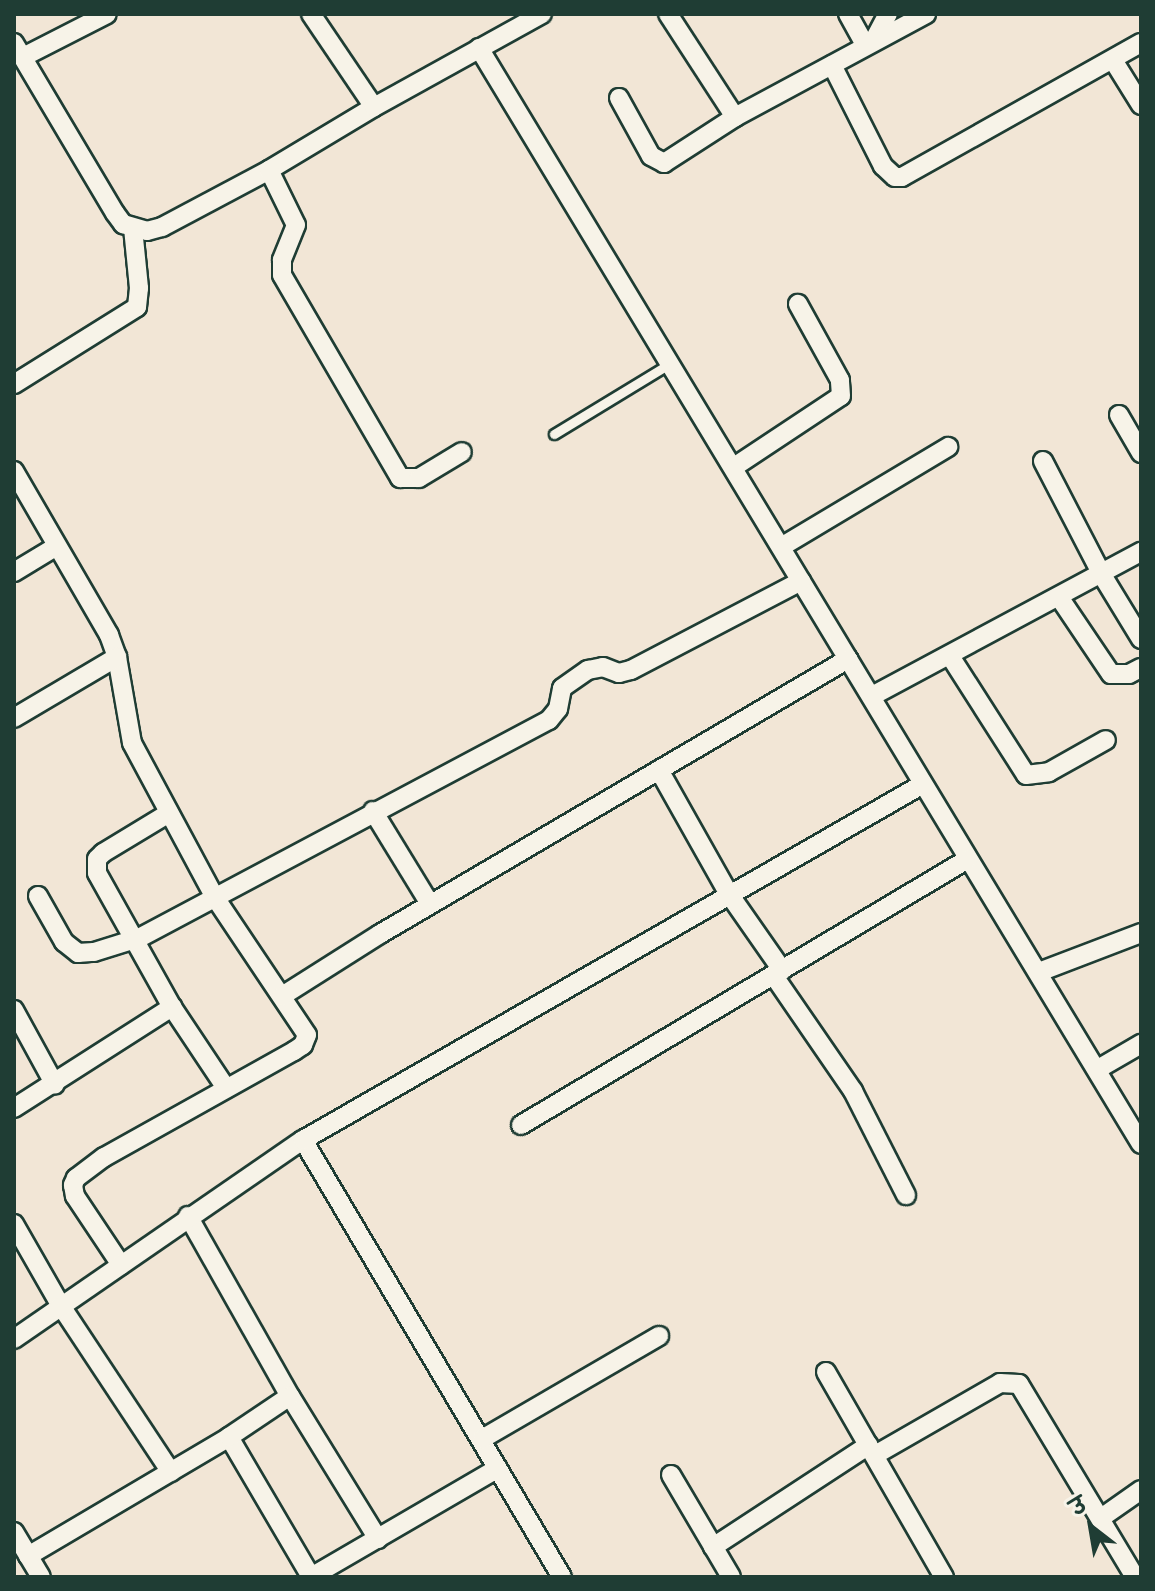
<!DOCTYPE html>
<html>
<head>
<meta charset="utf-8">
<style>
  body { margin:0 }
  #map { position:relative; width:1155px; height:1591px; overflow:hidden; background:#f2e6d6; font-family:Itim,"Playpen Sans Deva",sans-serif }
  div>[style] { position:absolute }
  .roads { filter:drop-shadow(2px 0 #1f3d34) drop-shadow(-2px 0 #1f3d34) drop-shadow(0 2px #1f3d34) drop-shadow(0 -2px #1f3d34) }
  .lane>* { height:9px; margin:-4.5px; padding:0 4.5px; transform-origin:4.5px; border-radius:4.5px; background:#f7f3e8 }
  .street>* { height:18px; margin:-9px; padding:0 9px; transform-origin:9px; border-radius:9px; background:#f7f3e8 }
  span { translate:-50% -50%; white-space:nowrap; text-align:center; line-height:1.15; -webkit-text-stroke:6px #f7f3e8; paint-order:stroke }
  .frame { position:absolute; inset:0; border:16px solid #1f3d34; pointer-events:none }
  .north { position:absolute; left:1051px; top:1487px; width:80px; height:80px; -webkit-text-stroke:6px #f7f3e8; paint-order:stroke; rotate:329deg; font-size:22px; font-weight:700; line-height:32px; text-align:center; color:#1f3d34 }
  .north::after { content:''; display:block; margin:auto; width:28px; height:36px; background:#1f3d34; clip-path:polygon(50% 0,100% 100%,50% 72%,0 100%) }
</style>
</head>
<body>
<div id="map">
  <div class="roads">
    <div class="lane">
      <div style="left:554px;top:434px;width:137px;rotate:-31.3deg"></div>
    </div>
    <div class="street">
      <div style="left:311px;top:14px;width:112px;rotate:55.9deg"></div>
      <div style="left:668px;top:14px;width:123px;rotate:57deg"></div>
      <div style="left:848px;top:14px;width:35px;rotate:61deg"></div>
      <div style="left:874px;top:40px;width:30px;rotate:-62deg"></div>
      <div style="left:14px;top:43px;width:198px;rotate:59.3deg"></div>
      <div style="left:115px;top:213px;width:14px;rotate:54deg"></div>
      <div style="left:123px;top:224px;width:25px;rotate:16deg"></div>
      <div style="left:147px;top:231px;width:16px;rotate:-15deg"></div>
      <div style="left:162px;top:227px;width:121px;rotate:-28deg"></div>
      <div style="left:269px;top:170px;width:122px;rotate:-31deg"></div>
      <div style="left:374px;top:107px;width:192px;rotate:-29deg"></div>
      <div style="left:479px;top:48px;width:1280px;rotate:58.87deg"></div>
      <div style="left:23px;top:57px;width:94px;rotate:-27.1deg"></div>
      <div style="left:1113px;top:60px;width:53px;rotate:58.1deg"></div>
      <div style="left:832px;top:65px;width:113px;rotate:63.2deg"></div>
      <div style="left:883px;top:166px;width:16px;rotate:43deg"></div>
      <div style="left:895px;top:177px;width:7px"></div>
      <div style="left:902px;top:177px;width:274px;rotate:-29.3deg"></div>
      <div style="left:619px;top:98px;width:66px;rotate:61.1deg"></div>
      <div style="left:651px;top:156px;width:15px;rotate:28deg"></div>
      <div style="left:664px;top:163px;width:85px;rotate:-32.9deg"></div>
      <div style="left:735px;top:117px;width:217px;rotate:-28.3deg"></div>
      <div style="left:269px;top:170px;width:61px;rotate:63.9deg"></div>
      <div style="left:296px;top:225px;width:38px;rotate:112deg"></div>
      <div style="left:282px;top:260px;width:15px;rotate:90deg"></div>
      <div style="left:282px;top:275px;width:235px;rotate:59.8deg"></div>
      <div style="left:400px;top:478px;width:19px"></div>
      <div style="left:419px;top:478px;width:50px;rotate:-31.2deg"></div>
      <div style="left:14px;top:384px;width:145px;rotate:-32deg"></div>
      <div style="left:137px;top:307px;width:19px;rotate:-84deg"></div>
      <div style="left:139px;top:288px;width:60px;rotate:-95.7deg"></div>
      <div style="left:1119px;top:415px;width:44px;rotate:59.9deg"></div>
      <div style="left:1043px;top:461px;width:128px;rotate:62.6deg"></div>
      <div style="left:1102px;top:575px;width:75px;rotate:58.6deg"></div>
      <div style="left:734px;top:467px;width:128px;rotate:-33.6deg"></div>
      <div style="left:841px;top:396px;width:16px;rotate:-94deg"></div>
      <div style="left:840px;top:380px;width:87px;rotate:-118.9deg"></div>
      <div style="left:14px;top:471px;width:190px;rotate:59.9deg"></div>
      <div style="left:109px;top:635px;width:23px;rotate:70deg"></div>
      <div style="left:117px;top:657px;width:87px;rotate:80.1deg"></div>
      <div style="left:132px;top:743px;width:174px;rotate:61.8deg"></div>
      <div style="left:214px;top:896px;width:167px;rotate:56.2deg"></div>
      <div style="left:307px;top:1035px;width:11px;rotate:112deg"></div>
      <div style="left:303px;top:1045px;width:11px;rotate:146deg"></div>
      <div style="left:294px;top:1051px;width:218px;rotate:150.8deg"></div>
      <div style="left:104px;top:1157px;width:35px;rotate:143deg"></div>
      <div style="left:76px;top:1178px;width:8px;rotate:113deg"></div>
      <div style="left:73px;top:1185px;width:11px;rotate:80deg"></div>
      <div style="left:75px;top:1196px;width:83px;rotate:56.3deg"></div>
      <div style="left:781px;top:547px;width:195px;rotate:-30.9deg"></div>
      <div style="left:14px;top:572px;width:50px;rotate:-31.2deg"></div>
      <div style="left:1059px;top:597px;width:93px;rotate:56deg"></div>
      <div style="left:1111px;top:674px;width:18px"></div>
      <div style="left:1129px;top:674px;width:13px;rotate:-27deg"></div>
      <div style="left:950px;top:656px;width:141px;rotate:57.4deg"></div>
      <div style="left:1026px;top:775px;width:23px;rotate:-7deg"></div>
      <div style="left:1049px;top:772px;width:65px;rotate:-29.3deg"></div>
      <div style="left:872px;top:696px;width:305px;rotate:-28.2deg"></div>
      <div style="left:14px;top:718px;width:120px;rotate:-30.6deg"></div>
      <div style="left:659px;top:770px;width:142px;rotate:60.6deg"></div>
      <div style="left:729px;top:894px;width:93px;rotate:55.1deg"></div>
      <div style="left:373px;top:811px;width:109px;rotate:58.5deg"></div>
      <div style="left:169px;top:813px;width:77px;rotate:148.8deg"></div>
      <div style="left:103px;top:853px;width:8px;rotate:135deg"></div>
      <div style="left:97px;top:859px;width:14px;rotate:90deg"></div>
      <div style="left:97px;top:873px;width:154px;rotate:60.8deg"></div>
      <div style="left:172px;top:1007px;width:97px;rotate:56.3deg"></div>
      <div style="left:38px;top:896px;width:53px;rotate:60.5deg"></div>
      <div style="left:64px;top:942px;width:18px;rotate:38deg"></div>
      <div style="left:78px;top:953px;width:16px;rotate:-4deg"></div>
      <div style="left:94px;top:952px;width:47px;rotate:-17.3deg"></div>
      <div style="left:139px;top:938px;width:464px;rotate:-28deg"></div>
      <div style="left:549px;top:720px;width:14px;rotate:-51deg"></div>
      <div style="left:558px;top:709px;width:21px;rotate:-79deg"></div>
      <div style="left:562px;top:688px;width:32px;rotate:-35deg"></div>
      <div style="left:588px;top:670px;width:15px;rotate:-11deg"></div>
      <div style="left:603px;top:667px;width:17px;rotate:21deg"></div>
      <div style="left:619px;top:673px;width:12px;rotate:-14deg"></div>
      <div style="left:631px;top:670px;width:192px;rotate:-27.6deg"></div>
      <div style="left:1039px;top:972px;width:109px;rotate:-20.9deg"></div>
      <div style="left:774px;top:976px;width:140px;rotate:55.5deg"></div>
      <div style="left:853px;top:1091px;width:117px;rotate:63deg"></div>
      <div style="left:282px;top:996px;width:116px;rotate:-32.3deg"></div>
      <div style="left:380px;top:934px;width:543px;rotate:-30.44deg"></div>
      <div style="left:14px;top:1010px;width:85px;rotate:61.3deg"></div>
      <div style="left:1098px;top:1069px;width:50px;rotate:-30.2deg"></div>
      <div style="left:14px;top:1108px;width:188px;rotate:-32.6deg"></div>
      <div style="left:521px;top:1125px;width:520px;rotate:-30.76deg"></div>
      <div style="left:303px;top:1140px;width:508px;rotate:59.35deg"></div>
      <div style="left:188px;top:1216px;width:207px;rotate:60.5deg"></div>
      <div style="left:290px;top:1396px;width:168px;rotate:58.4deg"></div>
      <div style="left:14px;top:1224px;width:95px;rotate:60.2deg"></div>
      <div style="left:61px;top:1306px;width:199px;rotate:56.5deg"></div>
      <div style="left:14px;top:1339px;width:351px;rotate:-34.6deg"></div>
      <div style="left:303px;top:1140px;width:715px;rotate:-29.86deg"></div>
      <div style="left:826px;top:1372px;width:237px;rotate:60.1deg"></div>
      <div style="left:229px;top:1437px;width:162px;rotate:59.6deg"></div>
      <div style="left:482px;top:1439px;width:205px;rotate:-30.2deg"></div>
      <div style="left:875px;top:1455px;width:144px;rotate:-29.9deg"></div>
      <div style="left:1000px;top:1383px;width:19px;rotate:3deg"></div>
      <div style="left:1019px;top:1384px;width:225px;rotate:59deg"></div>
      <div style="left:671px;top:1475px;width:118px;rotate:59.5deg"></div>
      <div style="left:1101px;top:1518px;width:49px;rotate:-35deg"></div>
      <div style="left:14px;top:1532px;width:52px;rotate:59deg"></div>
      <div style="left:713px;top:1547px;width:186px;rotate:-33.2deg"></div>
      <div style="left:28px;top:1556px;width:234px;rotate:-30.6deg"></div>
      <div style="left:229px;top:1437px;width:73px;rotate:-33.9deg"></div>
      <div style="left:311px;top:1577px;width:216px;rotate:-30.2deg"></div>
    </div>
  </div>
  <div class="frame"></div>
  <div class="north">उ</div>
</div>
</body>
</html>
